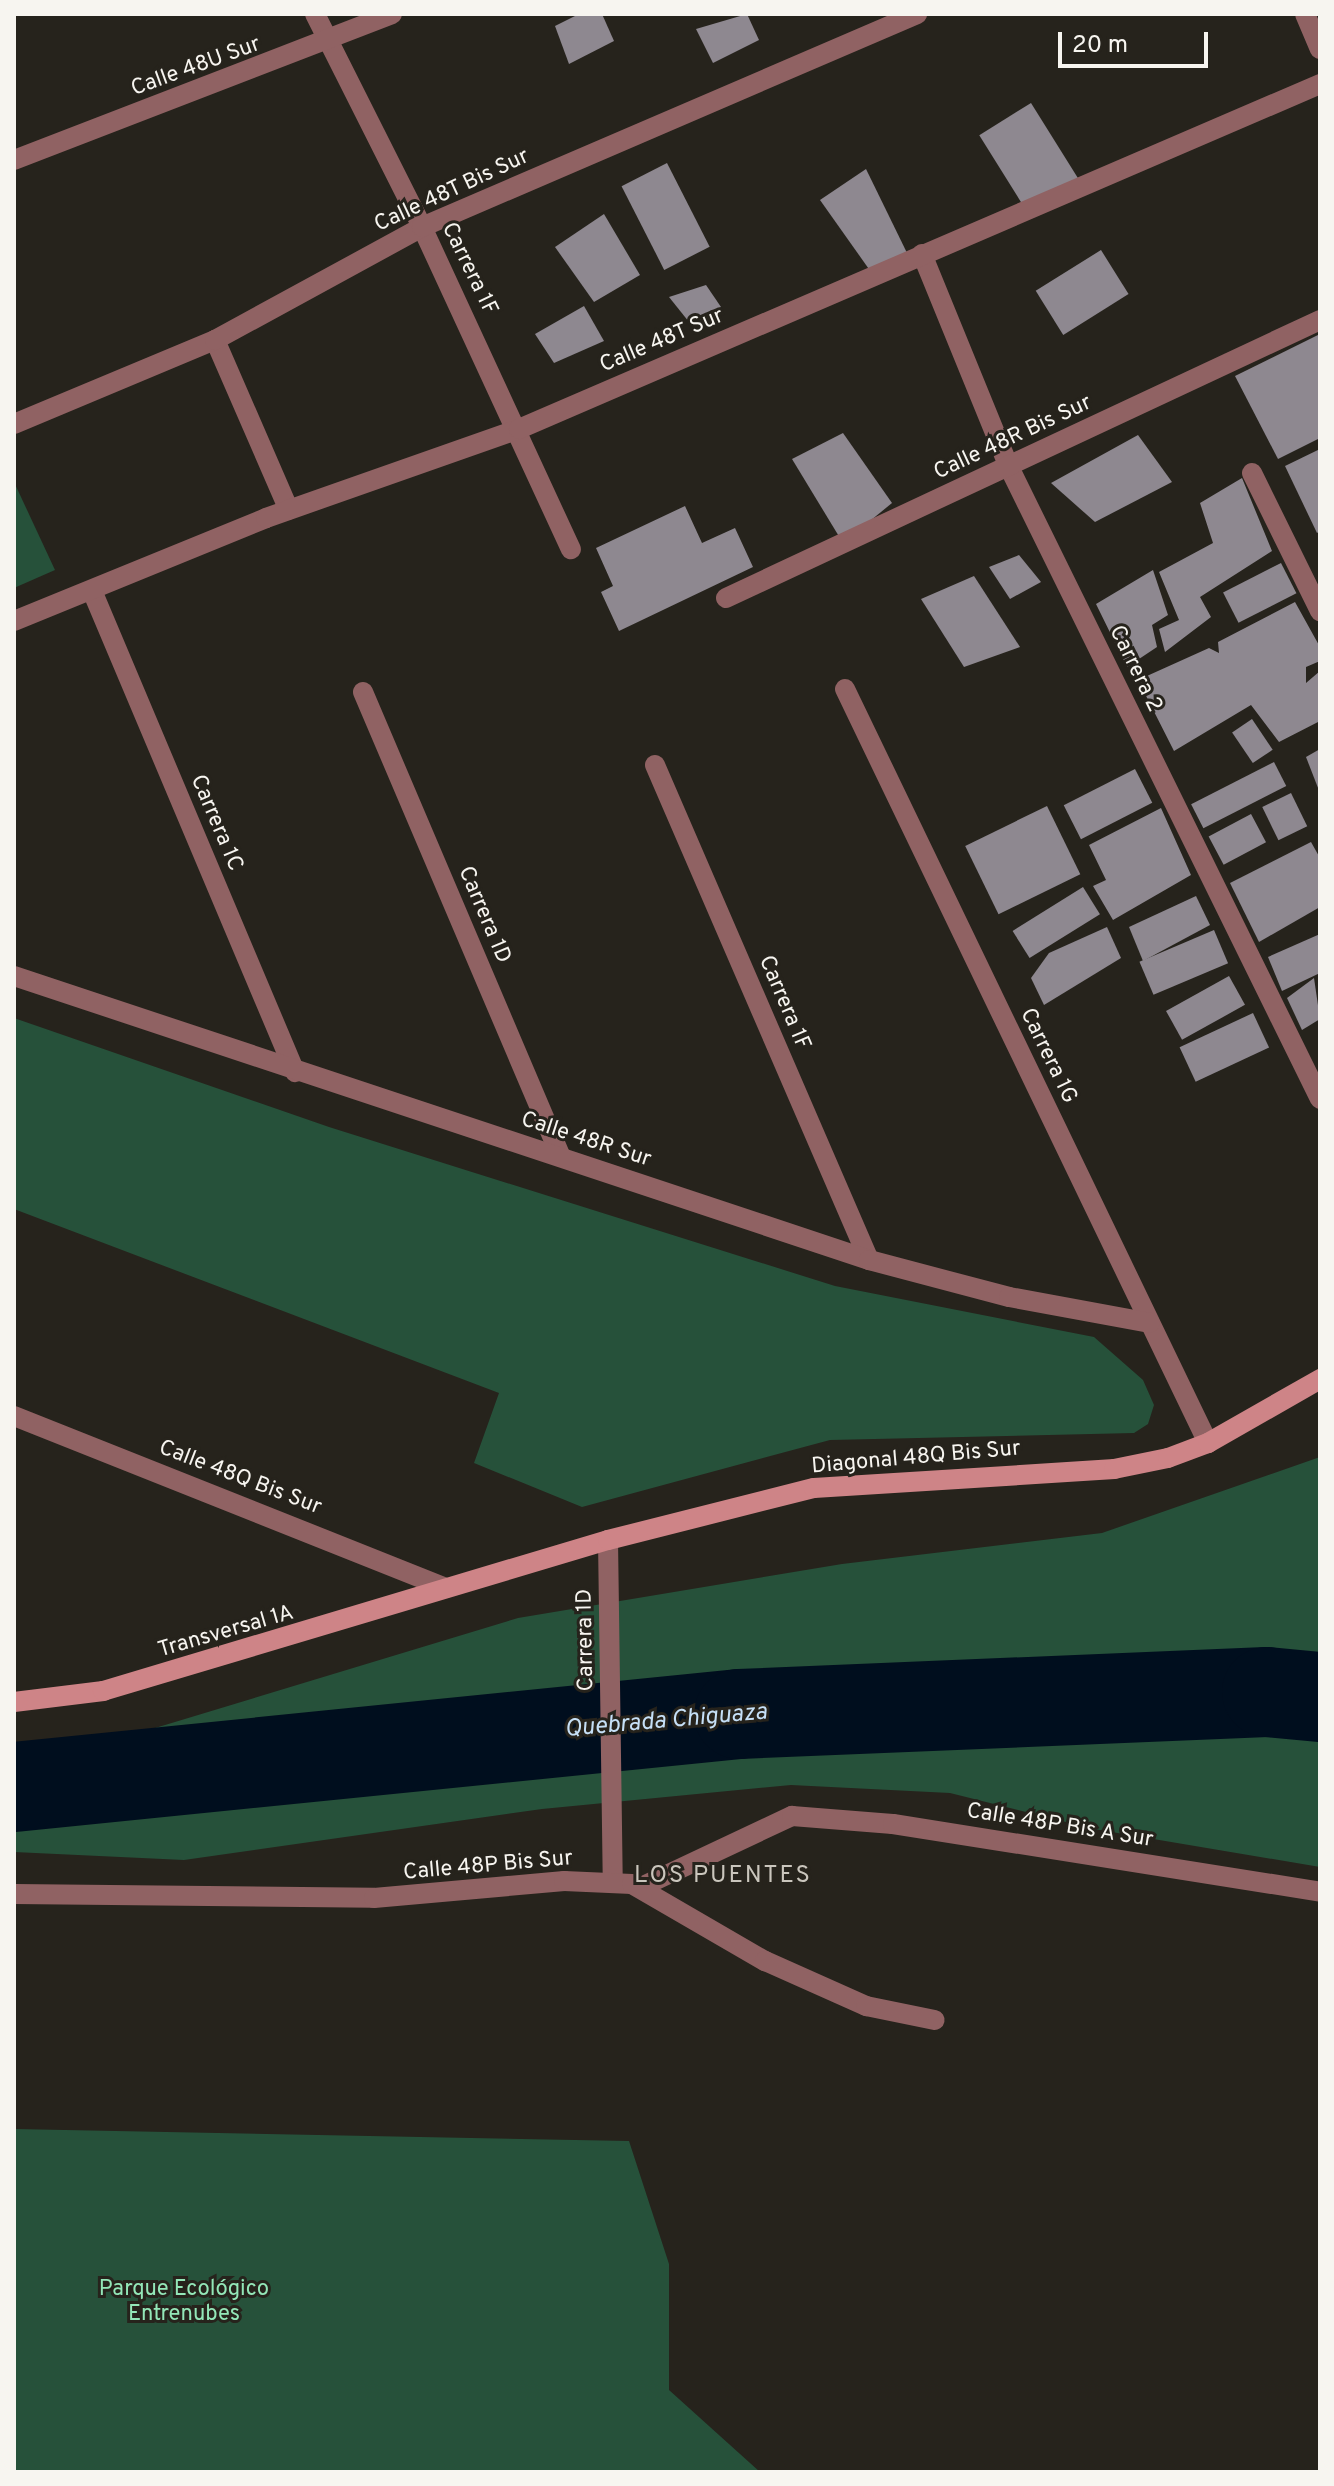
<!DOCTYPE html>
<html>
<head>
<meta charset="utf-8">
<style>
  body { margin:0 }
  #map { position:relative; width:1334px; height:2486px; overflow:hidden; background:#26231c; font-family:Overpass,sans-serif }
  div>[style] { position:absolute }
  .green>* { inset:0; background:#26513a }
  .river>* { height:90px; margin:-45px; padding:0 45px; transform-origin:45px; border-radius:45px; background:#000e1e }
  .building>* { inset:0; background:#8e8890; transform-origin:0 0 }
  .street>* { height:20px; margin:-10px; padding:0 10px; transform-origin:10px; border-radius:10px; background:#906263 }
  .secondary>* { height:20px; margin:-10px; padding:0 10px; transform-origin:10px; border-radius:10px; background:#ce8487 }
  span { translate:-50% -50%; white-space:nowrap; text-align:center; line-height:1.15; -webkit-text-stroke:6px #26231c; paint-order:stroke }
  .street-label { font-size:22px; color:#f7f5f0 }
  .park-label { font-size:22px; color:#93e7b8 }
  .water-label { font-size:24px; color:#c6e0f7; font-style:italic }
  .neighbourhood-label { font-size:24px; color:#cac6bd; letter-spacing:2px }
  .frame { position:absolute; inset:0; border:16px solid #f7f5f0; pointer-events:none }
  .scale { position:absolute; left:1058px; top:32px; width:150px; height:36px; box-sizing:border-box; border:4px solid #f7f5f0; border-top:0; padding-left:10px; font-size:24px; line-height:28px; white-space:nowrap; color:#f7f5f0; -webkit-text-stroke:6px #26231c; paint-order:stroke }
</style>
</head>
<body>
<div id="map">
  <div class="green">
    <div style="clip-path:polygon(14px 482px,55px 570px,14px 588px)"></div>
    <div style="clip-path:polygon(14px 1018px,329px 1127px,835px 1286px,1094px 1337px,1143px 1380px,1154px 1405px,1148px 1424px,1134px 1433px,830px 1440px,582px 1507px,474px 1463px,499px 1393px,14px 1209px)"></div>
    <div style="clip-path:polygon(1320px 1457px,1320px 1867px,1094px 1829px,950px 1793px,791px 1785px,542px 1809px,184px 1860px,14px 1852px,14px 1751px,132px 1735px,518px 1618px,842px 1564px,1102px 1533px)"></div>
    <div style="clip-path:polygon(14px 2129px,629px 2141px,669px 2264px,669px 2390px,760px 2472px,14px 2472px)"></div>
  </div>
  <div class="river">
    <div style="left:14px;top:1787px;width:729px;rotate:-5.75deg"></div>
    <div style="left:739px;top:1714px;width:528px;rotate:-2.39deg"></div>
    <div style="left:1267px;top:1692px;width:53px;rotate:5.4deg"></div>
  </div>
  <div class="building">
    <div style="clip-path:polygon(579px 14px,602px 14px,614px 41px,569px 64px,555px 26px)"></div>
    <div style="clip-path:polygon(747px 14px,759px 40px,713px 63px,696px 29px)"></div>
    <div style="left:1031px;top:103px;width:90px;height:61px;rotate:58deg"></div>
    <div style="left:667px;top:163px;width:94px;height:51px;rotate:63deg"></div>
    <div style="clip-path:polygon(866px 169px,909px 257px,871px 272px,820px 200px)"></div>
    <div style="clip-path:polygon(604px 214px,640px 275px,594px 302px,555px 247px)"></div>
    <div style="left:1101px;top:250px;width:52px;height:77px;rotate:58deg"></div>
    <div style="clip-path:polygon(706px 285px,721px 307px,693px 327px,669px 297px)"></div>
    <div style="clip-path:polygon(584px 306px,604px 341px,554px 363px,535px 334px)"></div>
    <div style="clip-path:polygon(1320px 334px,1320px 438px,1278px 459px,1235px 376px)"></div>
    <div style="clip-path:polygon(843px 433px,892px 503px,843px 543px,792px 459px)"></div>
    <div style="clip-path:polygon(1138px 435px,1172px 482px,1095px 522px,1051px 483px)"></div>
    <div style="clip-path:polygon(1320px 449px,1320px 531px,1317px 533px,1285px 466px)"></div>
    <div style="clip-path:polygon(1242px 478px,1272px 551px,1200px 597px,1211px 617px,1165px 652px,1159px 629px,1179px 620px,1159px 572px,1213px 543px,1200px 503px)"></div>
    <div style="clip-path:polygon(685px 506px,702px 543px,735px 528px,753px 567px,619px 631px,601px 592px,613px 586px,596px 548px)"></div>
    <div style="clip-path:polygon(1019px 555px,1041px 582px,1010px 599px,989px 567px)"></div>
    <div style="left:1281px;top:563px;width:34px;height:65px;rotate:63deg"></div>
    <div style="clip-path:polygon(1153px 570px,1168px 615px,1152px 625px,1157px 647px,1127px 667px,1096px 604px)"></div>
    <div style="clip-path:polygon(974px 576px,1020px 647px,964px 667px,921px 599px)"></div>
    <div style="clip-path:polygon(1295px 602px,1320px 647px,1320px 661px,1306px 667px,1306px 683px,1320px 671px,1320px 721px,1279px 742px,1251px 705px,1174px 751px,1138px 680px,1209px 648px,1219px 653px,1218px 642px)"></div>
    <div style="left:1252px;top:719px;width:37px;height:24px;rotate:56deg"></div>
    <div style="clip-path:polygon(1320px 749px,1320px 793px,1306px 757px)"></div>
    <div style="left:1274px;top:762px;width:27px;height:93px;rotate:63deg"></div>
    <div style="left:1135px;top:769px;width:38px;height:80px;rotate:63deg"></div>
    <div style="left:1291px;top:793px;width:37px;height:32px;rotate:64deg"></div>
    <div style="left:1047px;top:806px;width:76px;height:91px;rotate:64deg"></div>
    <div style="clip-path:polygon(1161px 808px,1191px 875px,1113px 920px,1093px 886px,1106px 880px,1089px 845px)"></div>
    <div style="left:1251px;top:814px;width:32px;height:48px;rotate:62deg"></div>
    <div style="clip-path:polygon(1311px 842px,1320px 858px,1320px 907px,1259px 942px,1230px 883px)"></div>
    <div style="left:1083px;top:887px;width:32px;height:83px;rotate:58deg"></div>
    <div style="clip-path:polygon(1196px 896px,1210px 925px,1143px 961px,1129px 927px)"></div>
    <div style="clip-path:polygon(1107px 927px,1121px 958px,1044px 1005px,1031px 978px,1049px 953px)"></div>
    <div style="left:1214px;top:930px;width:36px;height:81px;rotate:67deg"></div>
    <div style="clip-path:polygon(1320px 934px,1320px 973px,1282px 991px,1268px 957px)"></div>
    <div style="left:1229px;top:976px;width:33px;height:72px;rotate:61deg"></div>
    <div style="clip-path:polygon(1314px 978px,1320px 1019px,1302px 1030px,1287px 998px)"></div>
    <div style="left:1253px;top:1013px;width:38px;height:81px;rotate:65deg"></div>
  </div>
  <div class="street">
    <div style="left:315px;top:14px;width:238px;rotate:63.3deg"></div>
    <div style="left:422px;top:227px;width:355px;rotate:65.2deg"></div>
    <div style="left:1305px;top:14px;width:38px;rotate:67deg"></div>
    <div style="left:14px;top:160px;width:405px;rotate:-21.1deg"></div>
    <div style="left:922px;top:254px;width:230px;rotate:67.8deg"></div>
    <div style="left:1009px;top:467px;width:704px;rotate:63.8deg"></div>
    <div style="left:215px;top:340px;width:185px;rotate:66.5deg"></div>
    <div style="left:14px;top:424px;width:218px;rotate:-22.7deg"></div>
    <div style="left:215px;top:340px;width:236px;rotate:-28.6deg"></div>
    <div style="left:422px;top:227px;width:539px;rotate:-23.28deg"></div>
    <div style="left:1252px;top:473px;width:154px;rotate:63.8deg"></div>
    <div style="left:93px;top:593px;width:520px;rotate:67.13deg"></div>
    <div style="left:726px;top:598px;width:656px;rotate:-25.08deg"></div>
    <div style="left:14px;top:621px;width:272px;rotate:-22.2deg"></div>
    <div style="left:266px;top:518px;width:268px;rotate:-19.4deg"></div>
    <div style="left:519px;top:429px;width:872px;rotate:-23.3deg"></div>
    <div style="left:845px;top:689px;width:837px;rotate:64.29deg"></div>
    <div style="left:363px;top:692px;width:505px;rotate:66.94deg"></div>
    <div style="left:655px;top:765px;width:539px;rotate:66.62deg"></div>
    <div style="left:14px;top:976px;width:901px;rotate:18.37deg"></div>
    <div style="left:869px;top:1260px;width:145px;rotate:14.8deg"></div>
    <div style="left:1009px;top:1297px;width:143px;rotate:10.4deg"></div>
    <div style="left:14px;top:1416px;width:465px;rotate:21.7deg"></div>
    <div style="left:608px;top:1540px;width:342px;rotate:89.2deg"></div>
    <div style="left:641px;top:1887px;width:167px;rotate:-25.2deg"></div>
    <div style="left:792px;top:1816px;width:101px;rotate:4.5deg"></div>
    <div style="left:893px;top:1824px;width:432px;rotate:9deg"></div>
    <div style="left:14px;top:1894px;width:360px;rotate:0.6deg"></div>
    <div style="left:374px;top:1898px;width:191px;rotate:-5.1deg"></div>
    <div style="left:564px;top:1881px;width:68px;rotate:2.5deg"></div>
    <div style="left:632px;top:1884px;width:154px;rotate:30.1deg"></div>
    <div style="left:765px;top:1961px;width:111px;rotate:24deg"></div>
    <div style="left:866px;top:2006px;width:70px;rotate:11.5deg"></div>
  </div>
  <div class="secondary">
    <div style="left:14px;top:1702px;width:90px;rotate:-7deg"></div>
    <div style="left:103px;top:1691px;width:527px;rotate:-16.65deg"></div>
    <div style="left:608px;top:1540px;width:212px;rotate:-14.2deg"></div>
    <div style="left:814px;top:1488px;width:301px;rotate:-3.6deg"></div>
    <div style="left:1114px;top:1469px;width:55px;rotate:-11.5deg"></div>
    <div style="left:1168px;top:1458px;width:43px;rotate:-20.6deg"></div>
    <div style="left:1208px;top:1443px;width:129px;rotate:-29.7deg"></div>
  </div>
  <div class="street-label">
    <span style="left:196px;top:67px;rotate:-20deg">Calle 48U Sur</span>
    <span style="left:452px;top:191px;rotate:-25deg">Calle 48T Bis Sur</span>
    <span style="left:469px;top:269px;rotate:64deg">Carrera 1F</span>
    <span style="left:662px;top:341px;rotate:-23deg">Calle 48T Sur</span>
    <span style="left:1013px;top:438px;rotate:-25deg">Calle 48R Bis Sur</span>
    <span style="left:1135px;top:669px;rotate:64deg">Carrera 2</span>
    <span style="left:216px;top:823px;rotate:67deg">Carrera 1C</span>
    <span style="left:484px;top:915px;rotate:67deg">Carrera 1D</span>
    <span style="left:784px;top:1003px;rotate:67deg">Carrera 1F</span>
    <span style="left:1048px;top:1056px;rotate:64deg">Carrera 1G</span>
    <span style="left:586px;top:1140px;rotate:18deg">Calle 48R Sur</span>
    <span style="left:916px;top:1458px;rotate:-5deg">Diagonal 48Q Bis Sur</span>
    <span style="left:240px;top:1478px;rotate:21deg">Calle 48Q Bis Sur</span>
    <span style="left:226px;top:1632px;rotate:-16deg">Transversal 1A</span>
    <span style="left:586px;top:1640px;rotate:-91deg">Carrera 1D</span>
    <span style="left:1060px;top:1826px;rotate:9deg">Calle 48P Bis A Sur</span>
    <span style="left:488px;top:1866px;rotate:-5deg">Calle 48P Bis Sur</span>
  </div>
  <div class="park-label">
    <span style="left:184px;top:2302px">Parque Ecológico<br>Entrenubes</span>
  </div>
  <div class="water-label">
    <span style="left:666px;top:1722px;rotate:-5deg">Quebrada Chiguaza</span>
  </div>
  <div class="neighbourhood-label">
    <span style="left:723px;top:1877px">LOS PUENTES</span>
  </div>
  <div class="frame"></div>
  <div class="scale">20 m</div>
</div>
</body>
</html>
